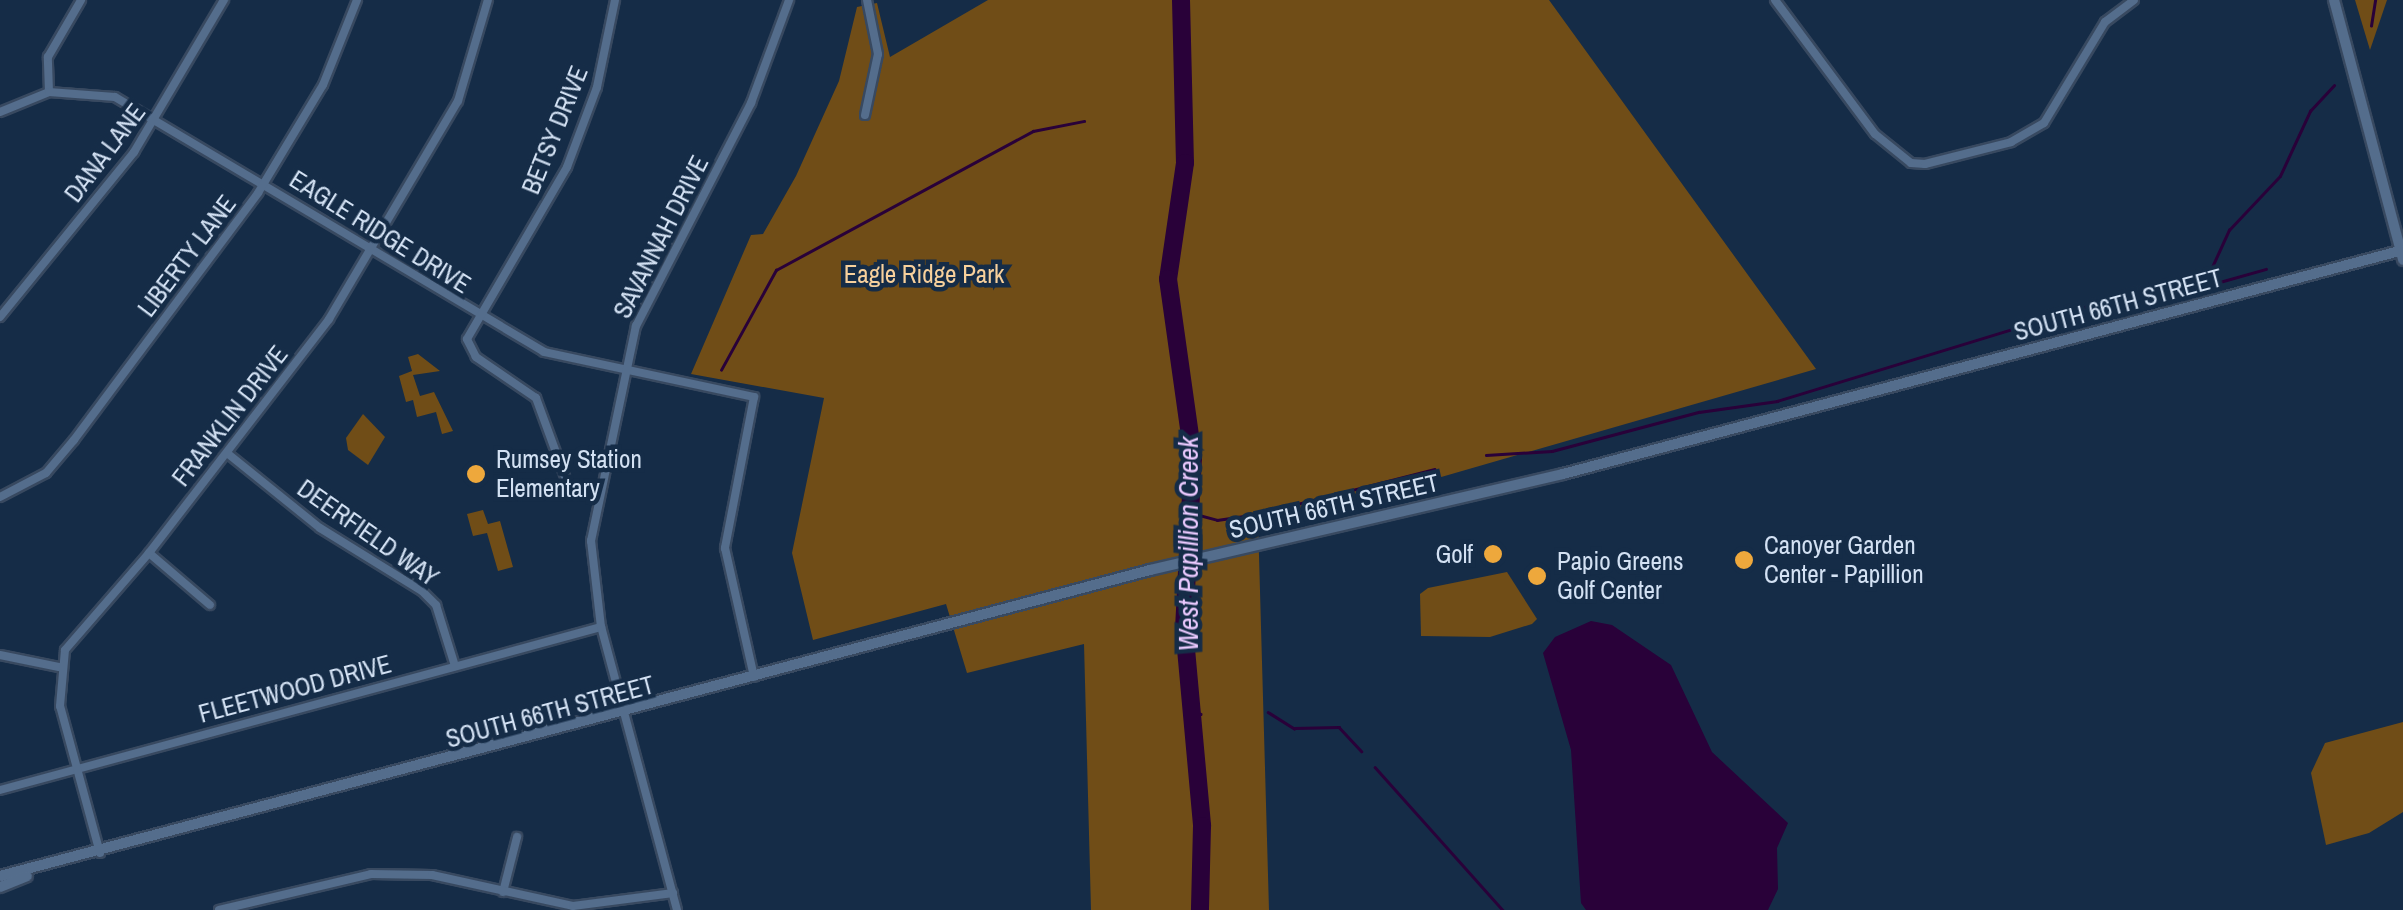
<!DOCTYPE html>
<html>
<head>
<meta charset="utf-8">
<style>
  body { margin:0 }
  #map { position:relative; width:2403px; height:910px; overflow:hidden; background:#152c47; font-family:"Archivo Narrow",sans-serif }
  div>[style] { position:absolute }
  .green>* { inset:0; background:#704d17 }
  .water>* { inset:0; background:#290139 }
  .stream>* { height:2.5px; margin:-1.25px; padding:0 1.25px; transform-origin:1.25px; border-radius:1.25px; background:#290139 }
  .river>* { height:18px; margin:-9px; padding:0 9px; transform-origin:9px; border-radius:9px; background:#290139 }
  .roads { filter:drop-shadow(2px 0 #384960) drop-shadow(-2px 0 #384960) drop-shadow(0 2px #384960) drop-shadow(0 -2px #384960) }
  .minor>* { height:8px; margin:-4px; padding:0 4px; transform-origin:4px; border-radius:4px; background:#546d8c }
  .tertiary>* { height:10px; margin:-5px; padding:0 5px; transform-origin:5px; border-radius:5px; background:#546d8c }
  .dots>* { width:28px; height:28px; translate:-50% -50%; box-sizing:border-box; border:5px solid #152c47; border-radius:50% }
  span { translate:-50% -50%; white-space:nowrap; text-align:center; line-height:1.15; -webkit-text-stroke:9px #152c47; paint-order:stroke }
  .street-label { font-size:25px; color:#d3e1f3 }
  .park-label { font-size:25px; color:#f7d09c }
  .poi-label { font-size:25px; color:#d3e1f3 }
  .left { translate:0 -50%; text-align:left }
  .right { translate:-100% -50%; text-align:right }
  .water-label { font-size:28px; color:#eccaff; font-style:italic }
</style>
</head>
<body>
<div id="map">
  <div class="green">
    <div style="clip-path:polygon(988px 0,1549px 0,1816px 369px,1379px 495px,1377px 488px,1258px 520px,1269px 910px,1091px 910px,1084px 644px,967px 673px,946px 604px,813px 640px,792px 553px,824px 398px,691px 374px,751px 235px,763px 234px,796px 176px,839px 81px,857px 7px,877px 3px,890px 57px)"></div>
    <div style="clip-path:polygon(2355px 0,2387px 0,2370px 50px)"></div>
    <div style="clip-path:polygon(418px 354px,440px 371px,413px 375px,420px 396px,434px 392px,453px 431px,442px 434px,436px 412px,417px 417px,413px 400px,406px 402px,399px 376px,412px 371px,408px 357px)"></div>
    <div style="clip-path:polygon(363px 414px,385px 437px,368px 465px,348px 450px,346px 438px)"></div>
    <div style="clip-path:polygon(483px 510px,488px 524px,500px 521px,513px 567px,498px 571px,487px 533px,473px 536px,467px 514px)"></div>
    <div style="clip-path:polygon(1507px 572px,1537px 619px,1532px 624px,1490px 637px,1421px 636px,1420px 594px,1428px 588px)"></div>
    <div style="clip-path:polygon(2403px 722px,2403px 812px,2369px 833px,2326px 845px,2311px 773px,2325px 743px)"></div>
  </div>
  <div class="water">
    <div style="clip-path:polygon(1591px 621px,1612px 625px,1671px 665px,1712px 752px,1788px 823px,1777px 848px,1778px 889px,1768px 910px,1586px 910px,1581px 903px,1571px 750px,1543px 653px,1555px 637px)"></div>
  </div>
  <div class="stream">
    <div style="left:2371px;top:26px;width:26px;rotate:-81deg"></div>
    <div style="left:2196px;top:285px;width:13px;rotate:-32deg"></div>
    <div style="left:2207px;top:278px;width:53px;rotate:-65.4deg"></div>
    <div style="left:2229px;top:230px;width:74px;rotate:-46.6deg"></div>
    <div style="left:2280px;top:176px;width:72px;rotate:-65.2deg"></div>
    <div style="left:2310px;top:111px;width:35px;rotate:-47deg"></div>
    <div style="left:721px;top:370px;width:114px;rotate:-61.2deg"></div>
    <div style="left:776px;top:270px;width:292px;rotate:-28.4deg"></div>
    <div style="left:1033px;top:131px;width:52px;rotate:-11.1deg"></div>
    <div style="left:1486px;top:455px;width:66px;rotate:-3.5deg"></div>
    <div style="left:1552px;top:451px;width:152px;rotate:-14.9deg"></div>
    <div style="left:1699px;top:412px;width:79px;rotate:-8deg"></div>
    <div style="left:1777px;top:401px;width:342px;rotate:-17deg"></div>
    <div style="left:2104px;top:301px;width:36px;rotate:2deg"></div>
    <div style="left:2140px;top:302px;width:39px;rotate:-24deg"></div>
    <div style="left:2176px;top:286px;width:33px;rotate:-2deg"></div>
    <div style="left:2209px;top:285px;width:59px;rotate:-15.7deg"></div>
    <div style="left:1188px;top:512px;width:30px;rotate:15deg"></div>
    <div style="left:1217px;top:520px;width:41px;rotate:-8.3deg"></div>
    <div style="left:1258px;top:514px;width:182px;rotate:-14.3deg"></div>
    <div style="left:1191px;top:711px;width:10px;rotate:17deg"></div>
    <div style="left:1268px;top:712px;width:31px;rotate:32deg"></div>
    <div style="left:1294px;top:728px;width:45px;rotate:-1.3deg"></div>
    <div style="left:1339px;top:727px;width:33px;rotate:47deg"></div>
    <div style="left:1375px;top:767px;width:192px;rotate:48.2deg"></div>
  </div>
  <div class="river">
    <div style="left:1181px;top:0;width:163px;rotate:88.6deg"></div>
    <div style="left:1185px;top:163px;width:117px;rotate:98.3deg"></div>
    <div style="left:1168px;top:279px;width:180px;rotate:82deg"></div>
    <div style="left:1193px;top:457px;width:170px;rotate:93deg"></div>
    <div style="left:1184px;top:627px;width:200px;rotate:84.8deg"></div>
    <div style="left:1202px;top:826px;width:84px;rotate:91.4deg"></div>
  </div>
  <div class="roads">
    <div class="minor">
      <div style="left:1775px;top:0;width:167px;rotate:53.3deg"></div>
      <div style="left:1875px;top:134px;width:46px;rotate:38.9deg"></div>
      <div style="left:1911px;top:163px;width:14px;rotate:4deg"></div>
      <div style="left:1925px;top:164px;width:89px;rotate:-14.3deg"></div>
      <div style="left:2011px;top:142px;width:38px;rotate:-30deg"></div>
      <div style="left:2044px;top:123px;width:118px;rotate:-58.9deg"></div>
      <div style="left:2105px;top:22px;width:36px;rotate:-37deg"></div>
      <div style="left:49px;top:92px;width:35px;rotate:-92deg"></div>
      <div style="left:48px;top:57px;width:66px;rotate:-59.9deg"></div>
      <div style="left:0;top:112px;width:53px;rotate:-22.2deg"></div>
      <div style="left:49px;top:92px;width:66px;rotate:4.3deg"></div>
      <div style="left:115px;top:97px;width:499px;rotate:30.7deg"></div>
      <div style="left:544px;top:352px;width:215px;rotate:12.1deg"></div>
      <div style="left:754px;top:397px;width:154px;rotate:100.9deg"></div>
      <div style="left:725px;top:548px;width:132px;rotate:77.3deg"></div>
      <div style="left:865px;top:115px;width:62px;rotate:-78deg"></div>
      <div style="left:878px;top:54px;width:55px;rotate:-101.5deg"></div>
      <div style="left:0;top:317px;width:213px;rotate:-50.9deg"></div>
      <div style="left:134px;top:152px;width:177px;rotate:-59.4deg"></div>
      <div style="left:227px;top:453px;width:119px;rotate:38.9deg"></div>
      <div style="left:320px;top:528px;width:120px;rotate:31.7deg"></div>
      <div style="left:422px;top:591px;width:20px;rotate:45deg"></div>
      <div style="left:436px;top:605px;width:64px;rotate:72.7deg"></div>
      <div style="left:599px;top:496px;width:33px;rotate:-160deg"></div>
      <div style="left:568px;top:485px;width:93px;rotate:-110.2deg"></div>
      <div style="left:536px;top:398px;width:73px;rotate:-145.7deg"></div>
      <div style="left:476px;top:357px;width:20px;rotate:-117deg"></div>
      <div style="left:467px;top:339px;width:199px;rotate:-59.8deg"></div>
      <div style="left:567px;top:167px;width:85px;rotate:-69.4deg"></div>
      <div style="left:597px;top:87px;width:89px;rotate:-78.3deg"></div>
      <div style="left:0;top:497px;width:52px;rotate:-27.6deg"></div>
      <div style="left:46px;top:473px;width:43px;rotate:-49.7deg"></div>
      <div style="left:74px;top:440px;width:308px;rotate:-53.3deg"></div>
      <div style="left:258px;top:193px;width:126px;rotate:-59deg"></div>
      <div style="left:323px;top:85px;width:92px;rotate:-68.2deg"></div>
      <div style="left:149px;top:553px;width:80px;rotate:40.4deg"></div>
      <div style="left:0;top:655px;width:60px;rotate:11.5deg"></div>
      <div style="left:0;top:790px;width:623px;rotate:-15.17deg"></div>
      <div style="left:100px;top:853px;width:152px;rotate:-105.2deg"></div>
      <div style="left:60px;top:706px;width:56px;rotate:-84.9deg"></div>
      <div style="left:65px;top:650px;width:128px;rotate:-49.1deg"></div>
      <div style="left:149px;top:553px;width:295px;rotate:-52.4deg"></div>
      <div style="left:329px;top:319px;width:253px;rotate:-59.4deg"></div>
      <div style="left:458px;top:101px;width:105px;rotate:-73.5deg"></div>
      <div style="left:503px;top:892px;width:57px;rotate:-75.7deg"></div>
      <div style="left:219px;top:910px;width:156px;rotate:-13.3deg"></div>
      <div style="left:371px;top:874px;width:61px;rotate:0.9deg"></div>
      <div style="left:432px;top:875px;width:144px;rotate:12.4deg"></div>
      <div style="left:573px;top:906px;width:101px;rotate:-7.4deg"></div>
      <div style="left:677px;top:910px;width:293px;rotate:-105deg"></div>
      <div style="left:601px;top:627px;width:87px;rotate:-96.6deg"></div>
      <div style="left:591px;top:541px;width:220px;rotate:-78.2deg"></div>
      <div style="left:636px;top:326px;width:251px;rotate:-62.7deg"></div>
      <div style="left:751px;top:103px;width:110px;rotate:-69.7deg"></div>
    </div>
    <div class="tertiary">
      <div style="left:2334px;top:0;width:269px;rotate:75.1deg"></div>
      <div style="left:0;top:876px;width:1190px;rotate:-14.9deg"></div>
      <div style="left:1150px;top:570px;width:424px;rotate:-13.1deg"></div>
      <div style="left:1563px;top:474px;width:869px;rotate:-14.93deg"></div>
      <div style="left:0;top:887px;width:29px;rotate:-22deg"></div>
    </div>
  </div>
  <div class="dots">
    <div style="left:476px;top:474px;background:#eea83c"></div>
    <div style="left:1493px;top:554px;background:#eea83c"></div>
    <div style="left:1744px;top:560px;background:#eea83c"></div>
    <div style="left:1537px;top:576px;background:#eea83c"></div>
  </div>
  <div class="street-label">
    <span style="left:555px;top:130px;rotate:-68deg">BETSY DRIVE</span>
    <span style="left:105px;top:153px;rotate:-53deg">DANA LANE</span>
    <span style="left:380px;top:232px;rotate:32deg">EAGLE RIDGE DRIVE</span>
    <span style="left:661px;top:237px;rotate:-63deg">SAVANNAH DRIVE</span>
    <span style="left:187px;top:256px;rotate:-53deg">LIBERTY LANE</span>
    <span style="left:2118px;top:305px;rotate:-15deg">SOUTH 66TH STREET</span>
    <span style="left:230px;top:416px;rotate:-52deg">FRANKLIN DRIVE</span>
    <span style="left:1334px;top:506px;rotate:-13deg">SOUTH 66TH STREET</span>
    <span style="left:368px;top:533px;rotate:35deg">DEERFIELD WAY</span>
    <span style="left:295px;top:689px;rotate:-15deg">FLEETWOOD DRIVE</span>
    <span style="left:550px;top:712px;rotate:-15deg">SOUTH 66TH STREET</span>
  </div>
  <div class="park-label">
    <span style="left:924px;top:274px">Eagle Ridge Park</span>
  </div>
  <div class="poi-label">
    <span class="left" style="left:496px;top:474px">Rumsey Station<br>Elementary</span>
    <span class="left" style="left:1764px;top:560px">Canoyer Garden<br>Center - Papillion</span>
    <span class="right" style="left:1473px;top:554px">Golf</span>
    <span class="left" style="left:1557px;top:576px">Papio Greens<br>Golf Center</span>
  </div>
  <div class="water-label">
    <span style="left:1188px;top:544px;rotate:-90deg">West Papillion Creek</span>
  </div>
</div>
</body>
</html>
